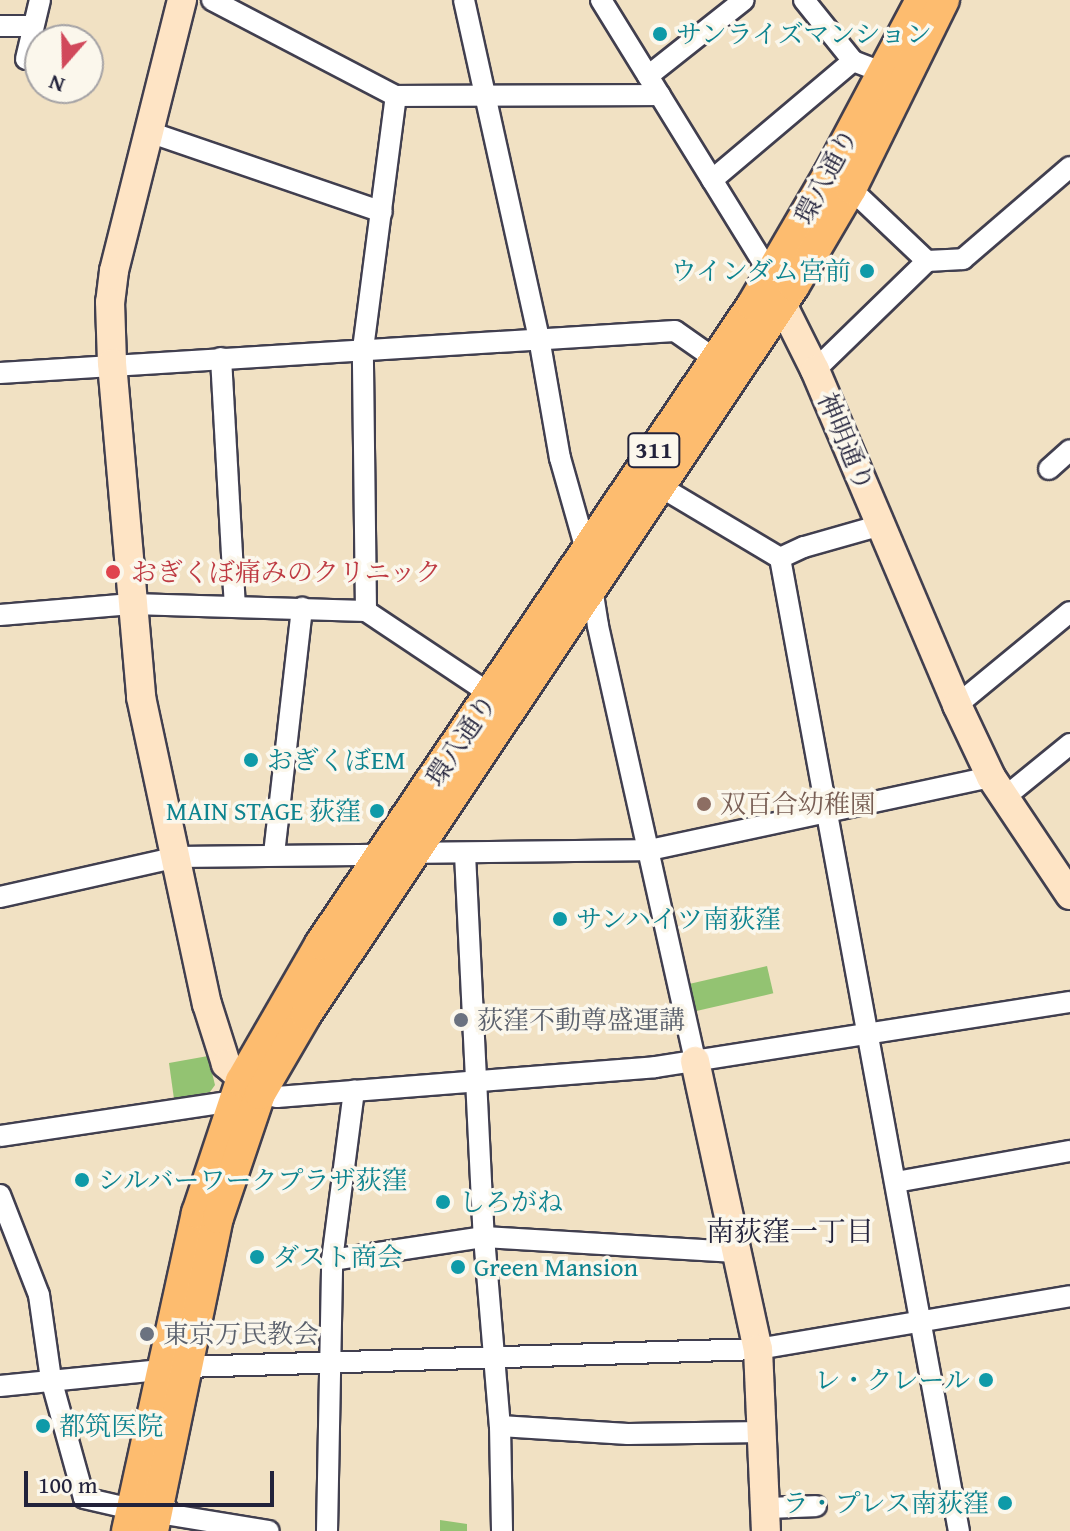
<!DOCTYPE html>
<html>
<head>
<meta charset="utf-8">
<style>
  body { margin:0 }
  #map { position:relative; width:1070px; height:1531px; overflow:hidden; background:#f1e1c3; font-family:"Gentium Book Plus","Noto Serif JP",serif }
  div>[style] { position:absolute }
  .green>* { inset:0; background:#93c372; transform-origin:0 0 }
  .roads { filter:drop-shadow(2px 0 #413f4f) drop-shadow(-2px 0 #413f4f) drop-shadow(0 2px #413f4f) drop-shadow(0 -2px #413f4f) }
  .street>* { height:20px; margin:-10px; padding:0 10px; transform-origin:10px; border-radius:10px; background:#fff }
  .secondary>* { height:28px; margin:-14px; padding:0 14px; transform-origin:14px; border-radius:14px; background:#fee4c5 }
  .primary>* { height:30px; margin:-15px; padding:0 15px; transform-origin:15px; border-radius:15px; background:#fdbc6f }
  .dots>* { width:22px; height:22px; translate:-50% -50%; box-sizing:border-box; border:4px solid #fbf7ec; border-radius:50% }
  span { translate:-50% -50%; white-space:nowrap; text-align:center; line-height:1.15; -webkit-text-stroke:7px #fbf7ec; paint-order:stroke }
  .shield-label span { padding:2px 6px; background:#fbf7ec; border:2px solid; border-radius:6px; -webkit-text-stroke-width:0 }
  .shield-label { font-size:24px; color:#22223b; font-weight:700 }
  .culture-label { font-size:26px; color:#0d838f }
  .left { translate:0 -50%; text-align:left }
  .right { translate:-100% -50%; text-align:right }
  .street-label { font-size:26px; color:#22223b }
  .health-label { font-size:26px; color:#be3a42 }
  .education-label { font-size:26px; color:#785e54 }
  .worship-label { font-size:26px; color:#5b616d }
  .neighbourhood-label { font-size:28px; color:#22223b }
  .north { position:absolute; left:24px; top:24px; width:80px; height:80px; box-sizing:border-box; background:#fbf7ec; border:2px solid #a4a2a5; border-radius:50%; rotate:200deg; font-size:22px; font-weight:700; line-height:32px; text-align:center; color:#22223b }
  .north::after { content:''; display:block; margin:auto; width:28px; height:36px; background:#d1495b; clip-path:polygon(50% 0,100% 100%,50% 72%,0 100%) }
  .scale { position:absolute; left:24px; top:1471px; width:250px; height:36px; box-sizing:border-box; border:4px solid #22223b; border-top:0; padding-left:10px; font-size:24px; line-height:28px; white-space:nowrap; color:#22223b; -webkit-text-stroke:6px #fbf7ec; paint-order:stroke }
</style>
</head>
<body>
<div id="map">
  <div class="green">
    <div style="left:767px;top:966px;width:28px;height:80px;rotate:77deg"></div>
    <div style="clip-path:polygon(208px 1056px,215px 1085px,210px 1092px,174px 1099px,169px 1063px)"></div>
    <div style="clip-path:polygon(440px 1520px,467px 1524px,467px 1531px,440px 1531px)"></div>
  </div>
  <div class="roads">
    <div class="street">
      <div style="left:212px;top:0;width:208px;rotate:27.6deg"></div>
      <div style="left:396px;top:96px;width:264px;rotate:-0.2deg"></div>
      <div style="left:464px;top:0;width:346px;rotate:77.5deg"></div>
      <div style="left:539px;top:338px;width:122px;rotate:80.1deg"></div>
      <div style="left:560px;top:458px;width:96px;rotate:74.2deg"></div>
      <div style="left:586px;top:550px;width:77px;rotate:81deg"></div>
      <div style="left:598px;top:626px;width:446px;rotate:77.4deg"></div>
      <div style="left:601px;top:0;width:307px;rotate:58.3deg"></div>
      <div style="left:762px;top:261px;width:25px;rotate:67deg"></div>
      <div style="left:804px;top:0;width:78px;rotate:51.2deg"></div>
      <div style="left:0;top:26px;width:32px"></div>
      <div style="left:26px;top:59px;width:61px;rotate:-76.7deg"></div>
      <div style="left:648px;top:76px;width:122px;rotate:-38.4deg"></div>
      <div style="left:149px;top:132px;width:246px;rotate:18.9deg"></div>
      <div style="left:712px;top:180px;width:185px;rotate:-40.2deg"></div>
      <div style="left:853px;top:61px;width:30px;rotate:21deg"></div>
      <div style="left:851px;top:189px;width:105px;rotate:43.5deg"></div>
      <div style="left:221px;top:358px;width:249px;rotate:86.8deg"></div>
      <div style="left:815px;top:370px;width:156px;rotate:-44.2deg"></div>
      <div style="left:927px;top:261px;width:36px;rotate:-3deg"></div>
      <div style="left:963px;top:259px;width:141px;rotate:-40.7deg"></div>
      <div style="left:0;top:373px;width:676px;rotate:-3.56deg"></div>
      <div style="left:675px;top:331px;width:49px;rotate:35deg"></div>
      <div style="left:1049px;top:469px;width:28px;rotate:-42deg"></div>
      <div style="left:661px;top:487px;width:139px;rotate:30.8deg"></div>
      <div style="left:780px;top:558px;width:989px;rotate:79.58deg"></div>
      <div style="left:780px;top:558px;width:26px;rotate:-25deg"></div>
      <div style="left:804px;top:547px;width:80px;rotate:-15.9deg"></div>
      <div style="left:366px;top:611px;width:262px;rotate:-90.7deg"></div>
      <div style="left:363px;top:349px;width:255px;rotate:-82.6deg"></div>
      <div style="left:0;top:615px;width:132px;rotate:-4.8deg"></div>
      <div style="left:132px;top:604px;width:234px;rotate:1.7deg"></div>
      <div style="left:366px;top:611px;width:151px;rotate:33.7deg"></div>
      <div style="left:957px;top:705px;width:146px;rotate:-39.5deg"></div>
      <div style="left:1005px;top:797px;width:84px;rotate:-39.2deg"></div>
      <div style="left:414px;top:853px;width:236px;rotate:-0.7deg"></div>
      <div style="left:650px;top:850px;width:349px;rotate:-12.1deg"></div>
      <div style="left:274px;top:854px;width:248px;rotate:-83.5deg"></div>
      <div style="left:465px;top:854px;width:383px;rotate:87.2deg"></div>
      <div style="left:484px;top:1237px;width:190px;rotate:85.2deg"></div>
      <div style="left:500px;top:1426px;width:105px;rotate:88.9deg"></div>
      <div style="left:0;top:897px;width:181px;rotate:-12.7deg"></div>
      <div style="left:177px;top:857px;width:204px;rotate:-0.6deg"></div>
      <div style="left:260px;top:1094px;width:17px;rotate:10deg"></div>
      <div style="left:277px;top:1097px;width:379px;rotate:-4.5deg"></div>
      <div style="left:655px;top:1067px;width:420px;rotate:-8.9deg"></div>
      <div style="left:0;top:1136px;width:236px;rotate:-8.5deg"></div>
      <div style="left:896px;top:1182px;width:177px;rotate:-10.1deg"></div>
      <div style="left:0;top:1195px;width:107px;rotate:68.7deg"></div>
      <div style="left:39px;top:1295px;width:85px;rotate:81.9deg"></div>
      <div style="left:51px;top:1379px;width:123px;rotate:74.5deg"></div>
      <div style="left:84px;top:1498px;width:49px;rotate:12.9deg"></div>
      <div style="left:332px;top:1260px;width:154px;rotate:-8.6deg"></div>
      <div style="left:484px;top:1237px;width:252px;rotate:3.4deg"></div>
      <div style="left:186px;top:1367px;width:572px;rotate:-1.8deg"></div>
      <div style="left:758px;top:1349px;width:316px;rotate:-9.6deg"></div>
      <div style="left:0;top:1386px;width:162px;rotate:-5.7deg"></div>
      <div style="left:500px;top:1426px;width:128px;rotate:3.6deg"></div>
      <div style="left:628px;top:1434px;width:135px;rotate:-0.8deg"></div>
      <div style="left:160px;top:1499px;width:19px;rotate:55deg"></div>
      <div style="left:171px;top:1515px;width:99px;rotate:9.3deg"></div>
      <div style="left:765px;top:1508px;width:51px;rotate:-2.2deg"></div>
      <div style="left:327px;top:1531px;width:271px;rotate:-88.9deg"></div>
      <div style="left:332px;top:1260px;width:171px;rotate:-82.6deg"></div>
    </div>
    <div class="secondary">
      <div style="left:182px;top:0;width:279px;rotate:104.1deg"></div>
      <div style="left:114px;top:271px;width:31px;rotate:97deg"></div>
      <div style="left:110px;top:302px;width:61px;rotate:88.1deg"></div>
      <div style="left:112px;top:363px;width:335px;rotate:85deg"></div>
      <div style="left:141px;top:697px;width:314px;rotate:77.9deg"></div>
      <div style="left:207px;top:1004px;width:63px;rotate:72.4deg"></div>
      <div style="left:226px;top:1064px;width:44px;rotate:41.3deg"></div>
      <div style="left:782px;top:304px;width:74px;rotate:63.4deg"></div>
      <div style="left:815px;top:370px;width:364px;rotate:67deg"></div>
      <div style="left:957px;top:705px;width:80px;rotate:64.7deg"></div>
      <div style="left:991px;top:777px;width:142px;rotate:56.2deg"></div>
      <div style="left:695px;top:1061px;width:295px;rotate:77.7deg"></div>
      <div style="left:758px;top:1349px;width:182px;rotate:87.5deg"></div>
    </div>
    <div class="primary">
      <div style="left:127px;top:1531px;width:326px;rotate:-77.6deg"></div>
      <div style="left:197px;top:1213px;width:139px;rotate:-71.6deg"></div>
      <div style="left:241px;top:1081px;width:158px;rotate:-60deg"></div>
      <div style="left:320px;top:944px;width:771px;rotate:-55.94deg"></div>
      <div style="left:752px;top:305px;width:151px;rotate:-59.7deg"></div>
      <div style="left:828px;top:175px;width:198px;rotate:-62deg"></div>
      <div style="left:153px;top:1531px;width:320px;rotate:-78.3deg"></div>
      <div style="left:218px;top:1218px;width:131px;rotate:-71.3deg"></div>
      <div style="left:260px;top:1094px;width:91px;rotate:-59.8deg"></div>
      <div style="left:306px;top:1015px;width:877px;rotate:-56.2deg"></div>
      <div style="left:794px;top:286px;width:113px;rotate:-59.6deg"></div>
      <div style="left:851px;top:189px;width:211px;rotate:-63.8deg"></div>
    </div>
  </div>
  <div class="dots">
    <div style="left:660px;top:34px;background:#0f9aa8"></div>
    <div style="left:867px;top:271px;background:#0f9aa8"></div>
    <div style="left:113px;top:572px;background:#e0444e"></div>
    <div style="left:251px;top:760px;background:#0f9aa8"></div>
    <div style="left:704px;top:804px;background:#8d6e63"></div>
    <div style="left:377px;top:811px;background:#0f9aa8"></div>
    <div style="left:560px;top:919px;background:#0f9aa8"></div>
    <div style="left:461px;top:1020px;background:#6b7280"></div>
    <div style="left:82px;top:1180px;background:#0f9aa8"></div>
    <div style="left:443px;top:1202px;background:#0f9aa8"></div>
    <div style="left:257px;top:1257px;background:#0f9aa8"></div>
    <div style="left:458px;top:1267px;background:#0f9aa8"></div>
    <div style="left:147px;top:1334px;background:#6b7280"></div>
    <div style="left:986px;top:1380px;background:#0f9aa8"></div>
    <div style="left:43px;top:1426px;background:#0f9aa8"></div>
    <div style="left:1005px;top:1503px;background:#0f9aa8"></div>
  </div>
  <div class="shield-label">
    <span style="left:654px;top:450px">311</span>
  </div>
  <div class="culture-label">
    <span class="left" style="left:676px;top:34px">サンライズマンション</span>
    <span class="right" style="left:851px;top:271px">ウインダム宮前</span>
    <span class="left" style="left:267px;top:760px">おぎくぼEM</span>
    <span class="right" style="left:361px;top:811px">MAIN STAGE 荻窪</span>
    <span class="left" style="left:576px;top:919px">サンハイツ南荻窪</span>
    <span class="left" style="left:98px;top:1180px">シルバーワークプラザ荻窪</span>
    <span class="left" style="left:459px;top:1202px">しろがね</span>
    <span class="left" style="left:273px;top:1257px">ダスト商会</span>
    <span class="left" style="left:474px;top:1267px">Green Mansion</span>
    <span class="right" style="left:970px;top:1380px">レ・クレール</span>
    <span class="left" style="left:59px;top:1426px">都筑医院</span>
    <span class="right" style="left:989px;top:1503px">ラ・プレス南荻窪</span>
  </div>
  <div class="street-label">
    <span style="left:826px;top:176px;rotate:-62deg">環八通り</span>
    <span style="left:846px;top:442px;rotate:67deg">神明通り</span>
    <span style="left:461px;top:740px;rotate:-56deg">環八通り</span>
  </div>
  <div class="health-label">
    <span class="left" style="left:131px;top:572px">おぎくぼ痛みのクリニック</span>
  </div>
  <div class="education-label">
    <span class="left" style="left:720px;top:804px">双百合幼稚園</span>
  </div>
  <div class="worship-label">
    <span class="left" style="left:477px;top:1020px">荻窪不動尊盛運講</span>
    <span class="left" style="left:163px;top:1334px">東京万民教会</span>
  </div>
  <div class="neighbourhood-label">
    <span style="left:790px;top:1231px">南荻窪一丁目</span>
  </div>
  <div class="north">N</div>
  <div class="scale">100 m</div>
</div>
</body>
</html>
